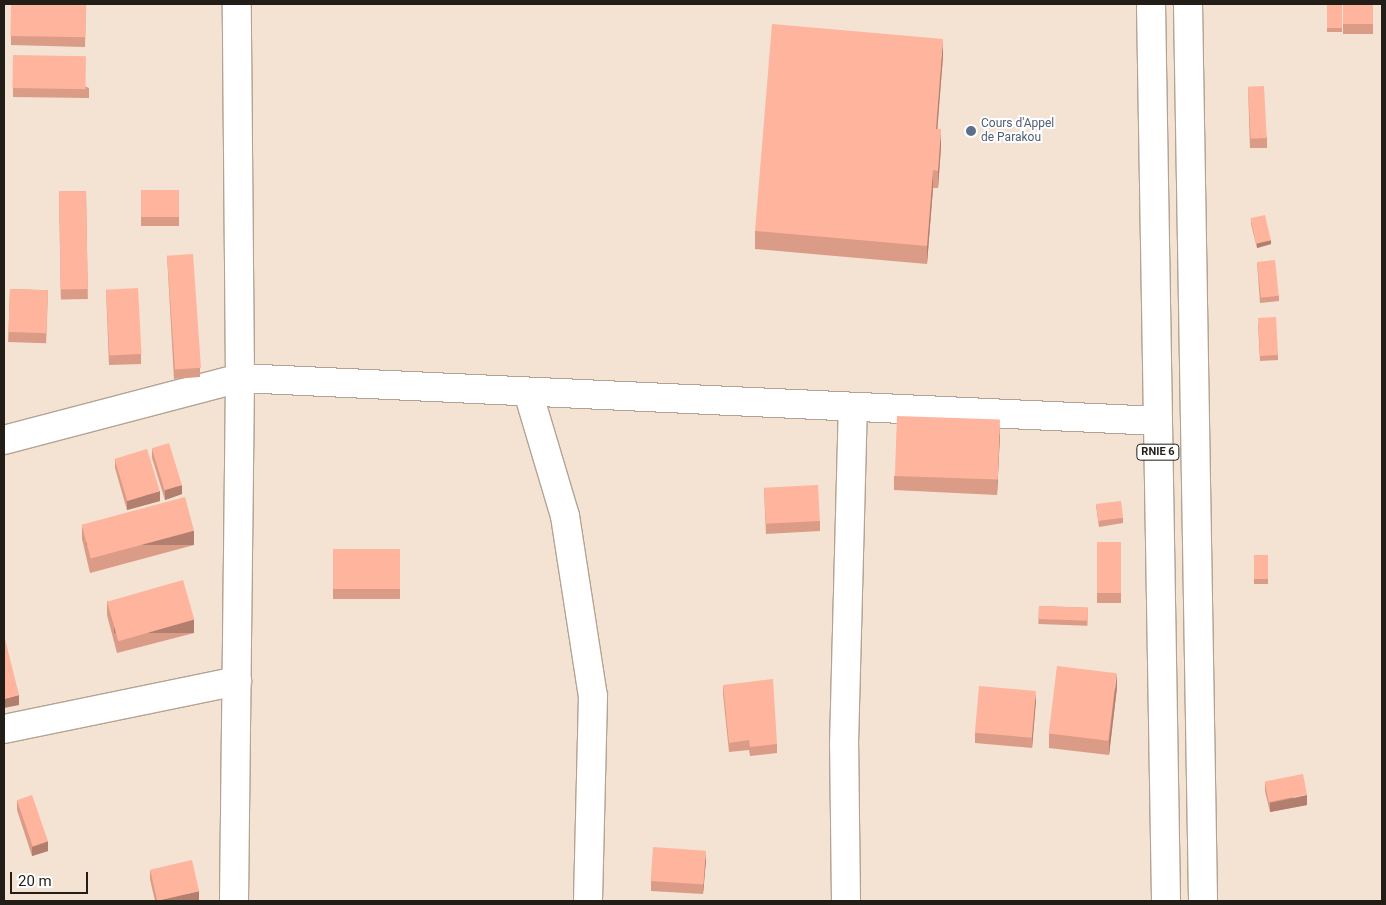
<!DOCTYPE html>
<html>
<head>
<meta charset="utf-8">
<style>
  body { margin:0 }
  #map { position:relative; width:1386px; height:905px; overflow:hidden; background:#f4e2d2; font-family:Roboto,sans-serif }
  div>[style] { position:absolute }
  .roads { filter:drop-shadow(1px 0 #b4a394) drop-shadow(-1px 0 #b4a394) drop-shadow(0 1px #b4a394) drop-shadow(0 -1px #b4a394) }
  .minor>* { height:28px; margin:-14px; padding:0 14px; transform-origin:14px; border-radius:14px; background:#fff }
  .major>* { height:28px; margin:-14px; padding:0 14px; transform-origin:14px; border-radius:14px; background:#fff }
  .wall>* { inset:0; background:#da9b87; transform-origin:0 0 }
  .shaded-wall>* { inset:0; background:#b27e6e; transform-origin:0 0 }
  .building>* { inset:0; background:#feb49d; transform-origin:0 0 }
  .dots>* { width:14px; height:14px; translate:-50% -50%; box-sizing:border-box; border:2px solid #fff; border-radius:50% }
  span { translate:-50% -50%; white-space:nowrap; text-align:center; line-height:1.15; -webkit-text-stroke:4px #fff; paint-order:stroke }
  .shield-label span { padding:1px 4px; background:#fff; border:1px solid; border-radius:4px; -webkit-text-stroke-width:0 }
  .shield-label { font-size:11px; color:#231d17; font-weight:700 }
  .service-label { font-size:12px; color:#4e5e75 }
  .left { translate:0 -50%; text-align:left }
  .frame { position:absolute; inset:0; border:5px solid #231d17; pointer-events:none }
  .scale { position:absolute; left:10px; top:872px; width:78px; height:22px; box-sizing:border-box; border:2px solid #231d17; border-top:0; padding-left:6px; font-size:15px; line-height:18px; white-space:nowrap; color:#231d17; -webkit-text-stroke:4px #fff; paint-order:stroke }
</style>
</head>
<body>
<div id="map">
  <div class="roads">
    <div class="minor">
      <div style="left:528px;top:392px;width:129px;rotate:73.4deg"></div>
      <div style="left:565px;top:516px;width:182px;rotate:81.2deg"></div>
      <div style="left:593px;top:696px;width:205px;rotate:91.4deg"></div>
      <div style="left:4px;top:440px;width:244px;rotate:-14.7deg"></div>
      <div style="left:240px;top:378px;width:919px;rotate:2.68deg"></div>
      <div style="left:4px;top:729px;width:238px;rotate:-11.6deg"></div>
      <div style="left:234px;top:901px;width:523px;rotate:-89.34deg"></div>
      <div style="left:240px;top:378px;width:374px;rotate:-90.5deg"></div>
      <div style="left:846px;top:901px;width:156px;rotate:-90.7deg"></div>
      <div style="left:844px;top:745px;width:338px;rotate:-88.5deg"></div>
    </div>
    <div class="major">
      <div style="left:1151px;top:4px;width:897px;rotate:89.04deg"></div>
      <div style="left:1188px;top:4px;width:897px;rotate:89.04deg"></div>
    </div>
  </div>
  <div class="wall">
    <div style="left:1327px;top:4px;width:15px;height:28px"></div>
    <div style="left:1343px;top:4px;width:30px;height:30px"></div>
    <div style="clip-path:polygon(86px 5px,85px 47px,11px 45px,11px 36px)"></div>
    <div style="clip-path:polygon(13px 55px,89px 88px,89px 98px,13px 97px)"></div>
    <div style="clip-path:polygon(943px 56px,937px 129px,941px 147px,938px 188px,933px 188px,927px 264px,755px 249px,755px 231px)"></div>
    <div style="clip-path:polygon(1248px 87px,1267px 138px,1267px 148px,1250px 148px)"></div>
    <div style="left:141px;top:190px;width:38px;height:36px"></div>
    <div style="left:86px;top:191px;width:108px;height:27px;rotate:89deg"></div>
    <div style="clip-path:polygon(1251px 219px,1271px 244px,1257px 248px,1251px 224px)"></div>
    <div style="clip-path:polygon(167px 255px,200px 368px,200px 377px,174px 379px)"></div>
    <div style="clip-path:polygon(1257px 262px,1279px 296px,1279px 301px,1260px 303px)"></div>
    <div style="left:10px;top:289px;width:38px;height:53px;rotate:2deg"></div>
    <div style="clip-path:polygon(106px 289px,141px 354px,141px 364px,109px 365px)"></div>
    <div style="clip-path:polygon(1258px 323px,1278px 355px,1278px 360px,1260px 361px)"></div>
    <div style="clip-path:polygon(1000px 434px,997px 495px,894px 490px,894px 476px)"></div>
    <div style="clip-path:polygon(152px 448px,182px 494px,165px 500px,152px 458px)"></div>
    <div style="clip-path:polygon(115px 459px,160px 501px,127px 510px,115px 468px)"></div>
    <div style="clip-path:polygon(764px 488px,820px 521px,820px 531px,766px 534px)"></div>
    <div style="clip-path:polygon(1096px 505px,1123px 518px,1123px 523px,1099px 527px)"></div>
    <div style="clip-path:polygon(82px 525px,194px 545px,90px 573px,82px 539px)"></div>
    <div style="left:1097px;top:542px;width:24px;height:61px"></div>
    <div style="left:333px;top:549px;width:67px;height:50px"></div>
    <div style="left:1254px;top:555px;width:14px;height:29px"></div>
    <div style="clip-path:polygon(107px 601px,194px 633px,117px 653px,107px 615px)"></div>
    <div style="left:1039px;top:606px;width:49px;height:18px;rotate:2deg"></div>
    <div style="clip-path:polygon(723px 685px,777px 744px,777px 753px,750px 756px,749px 750px,729px 752px,723px 694px)"></div>
    <div style="clip-path:polygon(1117px 687px,1109px 755px,1049px 748px,1049px 734px)"></div>
    <div style="clip-path:polygon(1036px 700px,1032px 748px,975px 743px,975px 733px)"></div>
    <div style="clip-path:polygon(1265px 782px,1307px 805px,1270px 812px,1265px 791px)"></div>
    <div style="clip-path:polygon(17px 800px,48px 851px,32px 856px,17px 810px)"></div>
    <div style="clip-path:polygon(706px 860px,703px 894px,651px 891px,651px 881px)"></div>
    <div style="clip-path:polygon(150px 870px,199px 901px,155px 901px,150px 879px)"></div>
  </div>
  <div class="shaded-wall">
    <div style="clip-path:polygon(943px 39px,943px 56px,936px 147px,936px 129px)"></div>
    <div style="clip-path:polygon(941px 129px,941px 147px,938px 188px,938px 171px)"></div>
    <div style="clip-path:polygon(933px 170px,933px 188px,927px 264px,927px 246px)"></div>
    <div style="clip-path:polygon(1271px 240px,1271px 244px,1257px 248px,1257px 243px)"></div>
    <div style="clip-path:polygon(1000px 420px,1000px 434px,997px 495px,997px 481px)"></div>
    <div style="clip-path:polygon(182px 485px,182px 494px,165px 500px,165px 490px)"></div>
    <div style="clip-path:polygon(160px 491px,160px 501px,127px 510px,127px 501px)"></div>
    <div style="left:194px;top:531px;width:14px;height:108px;rotate:90deg"></div>
    <div style="left:194px;top:619px;width:14px;height:80px;rotate:90deg"></div>
    <div style="clip-path:polygon(1117px 673px,1117px 687px,1109px 755px,1109px 741px)"></div>
    <div style="clip-path:polygon(1036px 691px,1036px 700px,1032px 748px,1032px 738px)"></div>
    <div style="clip-path:polygon(19px 695px,19px 705px,4px 708px,4px 699px)"></div>
    <div style="clip-path:polygon(1307px 795px,1307px 805px,1270px 812px,1270px 803px)"></div>
    <div style="clip-path:polygon(48px 841px,48px 851px,32px 856px,32px 847px)"></div>
    <div style="clip-path:polygon(706px 851px,706px 860px,703px 894px,703px 884px)"></div>
    <div style="clip-path:polygon(199px 891px,199px 901px,157px 901px)"></div>
  </div>
  <div class="building">
    <div style="left:11px;top:4px;width:75px;height:32px;rotate:1deg"></div>
    <div style="left:1327px;top:4px;width:15px;height:24px"></div>
    <div style="left:1343px;top:4px;width:30px;height:20px"></div>
    <div style="clip-path:polygon(772px 24px,943px 39px,936px 129px,941px 129px,938px 171px,933px 170px,927px 246px,755px 231px)"></div>
    <div style="left:13px;top:55px;width:73px;height:33px;rotate:1deg"></div>
    <div style="left:1264px;top:86px;width:52px;height:16px;rotate:87deg"></div>
    <div style="left:141px;top:190px;width:38px;height:27px"></div>
    <div style="left:86px;top:191px;width:98px;height:27px;rotate:89deg"></div>
    <div style="left:1265px;top:215px;width:26px;height:15px;rotate:77deg"></div>
    <div style="left:193px;top:254px;width:114px;height:26px;rotate:86deg"></div>
    <div style="left:1275px;top:260px;width:36px;height:18px;rotate:84deg"></div>
    <div style="left:138px;top:288px;width:66px;height:32px;rotate:87deg"></div>
    <div style="left:10px;top:289px;width:38px;height:43px;rotate:2deg"></div>
    <div style="left:1276px;top:317px;width:38px;height:18px;rotate:87deg"></div>
    <div style="left:897px;top:416px;width:103px;height:60px;rotate:2deg"></div>
    <div style="left:169px;top:443px;width:44px;height:18px;rotate:73deg"></div>
    <div style="left:147px;top:449px;width:44px;height:34px;rotate:73deg"></div>
    <div style="left:818px;top:485px;width:36px;height:54px;rotate:87deg"></div>
    <div style="left:185px;top:497px;width:35px;height:107px;rotate:75deg"></div>
    <div style="left:1121px;top:501px;width:17px;height:25px;rotate:83deg"></div>
    <div style="left:1097px;top:542px;width:24px;height:51px"></div>
    <div style="left:333px;top:549px;width:67px;height:40px"></div>
    <div style="left:1254px;top:555px;width:14px;height:24px"></div>
    <div style="left:183px;top:580px;width:41px;height:79px;rotate:74deg"></div>
    <div style="left:1039px;top:606px;width:49px;height:13px;rotate:2deg"></div>
    <div style="clip-path:polygon(4px 635px,19px 695px,4px 699px)"></div>
    <div style="left:1057px;top:666px;width:60px;height:68px;rotate:7deg"></div>
    <div style="clip-path:polygon(773px 679px,777px 744px,750px 747px,749px 740px,729px 743px,723px 685px)"></div>
    <div style="left:979px;top:686px;width:57px;height:47px;rotate:5deg"></div>
    <div style="left:1303px;top:774px;width:21px;height:39px;rotate:79deg"></div>
    <div style="left:32px;top:795px;width:49px;height:16px;rotate:71deg"></div>
    <div style="left:653px;top:847px;width:53px;height:34px;rotate:4deg"></div>
    <div style="left:192px;top:860px;width:32px;height:43px;rotate:77deg"></div>
    <div style="left:1010px;top:900px;width:60px;height:1px"></div>
  </div>
  <div class="dots">
    <div style="left:971px;top:131px;background:#5c6f8a"></div>
  </div>
  <div class="shield-label">
    <span style="left:1158px;top:452px">RNIE 6</span>
  </div>
  <div class="service-label">
    <span class="left" style="left:981px;top:131px">Cours d'Appel<br>de Parakou</span>
  </div>
  <div class="frame"></div>
  <div class="scale">20 m</div>
</div>
</body>
</html>
